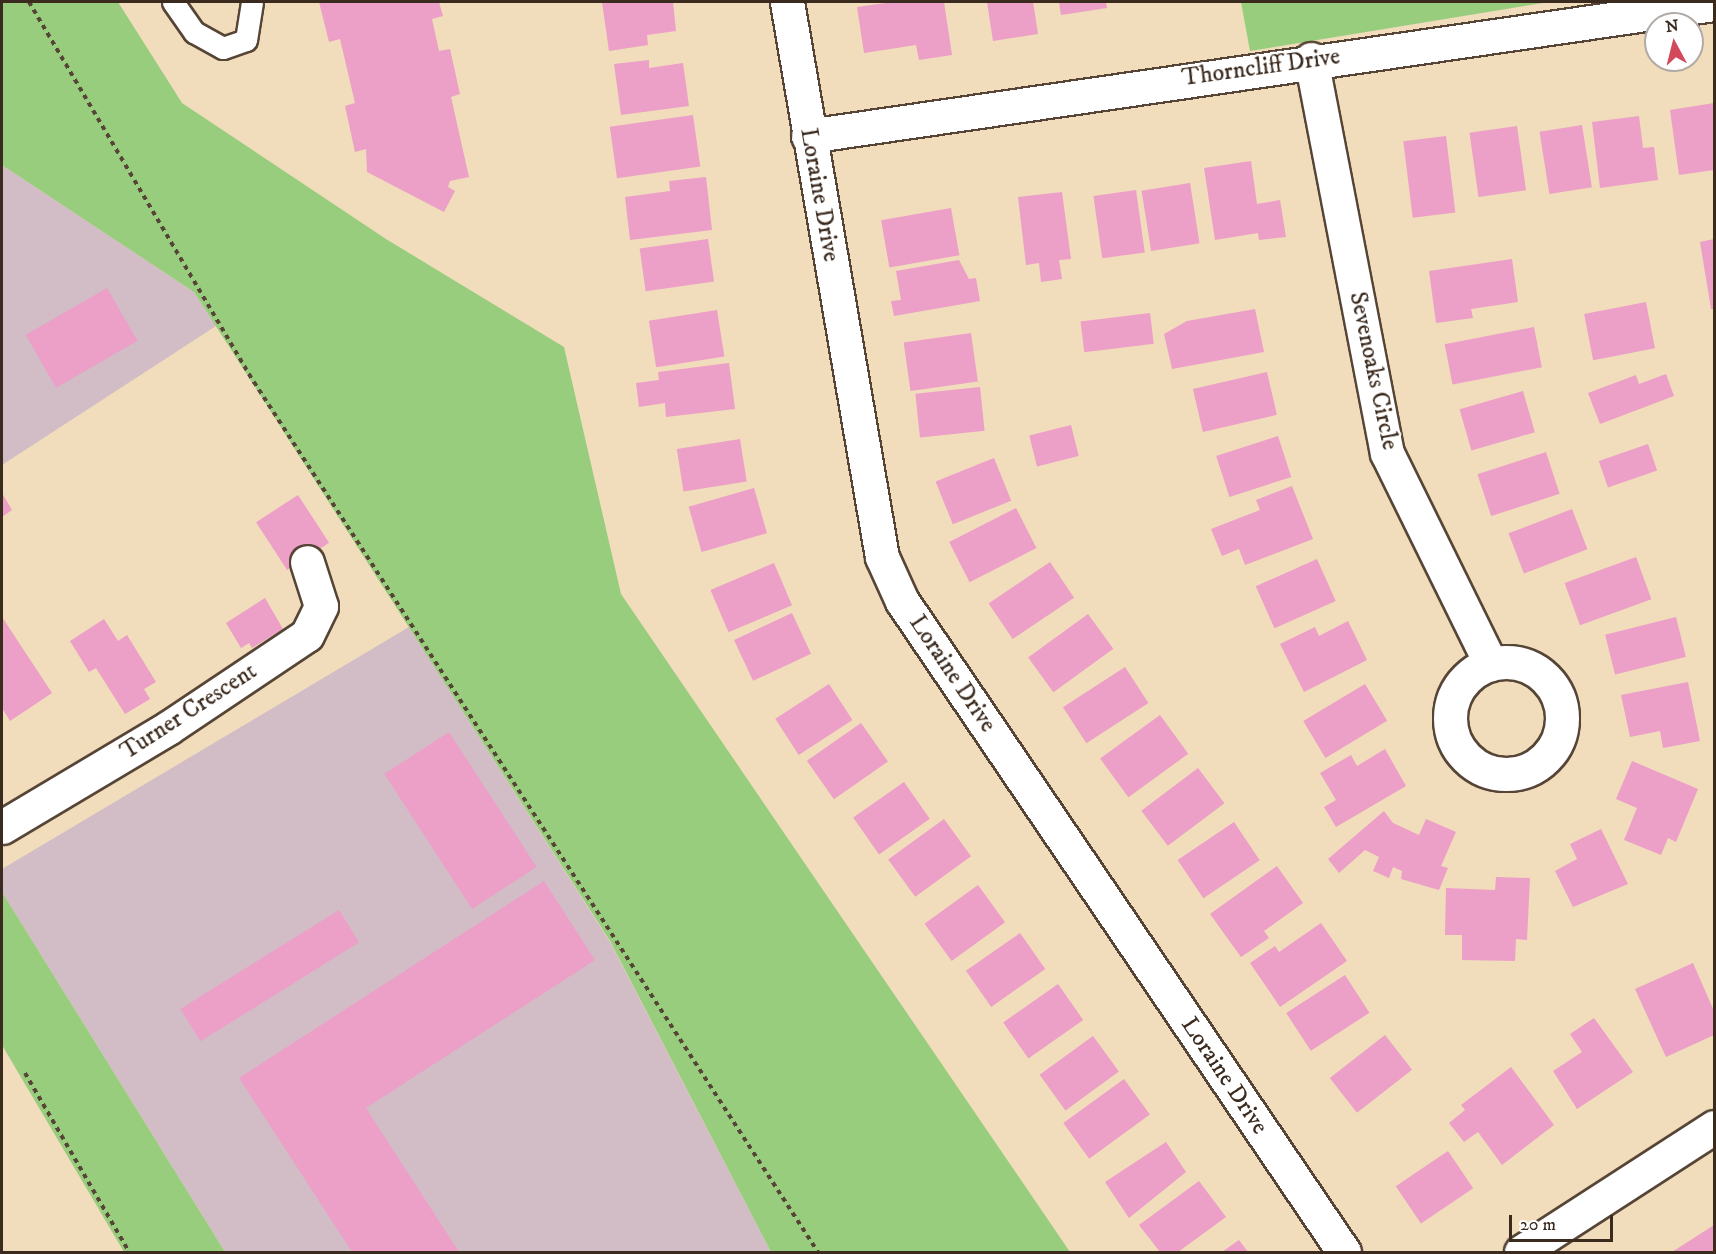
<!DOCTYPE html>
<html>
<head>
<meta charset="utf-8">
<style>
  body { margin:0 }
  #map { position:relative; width:1716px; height:1254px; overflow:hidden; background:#f1dcbc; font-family:"IM FELL DW Pica",serif }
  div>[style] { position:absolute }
  .industrial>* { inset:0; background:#d2bdc6 }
  .green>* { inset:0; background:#98cd7e }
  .building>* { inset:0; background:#ec9fc7; transform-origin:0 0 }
  .path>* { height:4px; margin-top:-2px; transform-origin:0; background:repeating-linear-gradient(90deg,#564536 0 4.5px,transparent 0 9px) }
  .roads { filter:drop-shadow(2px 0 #564536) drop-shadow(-2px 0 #564536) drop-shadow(0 2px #564536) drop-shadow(0 -2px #564536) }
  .lane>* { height:21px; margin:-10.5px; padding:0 10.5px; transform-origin:10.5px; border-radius:10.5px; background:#fff }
  .street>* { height:33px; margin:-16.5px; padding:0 16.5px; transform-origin:16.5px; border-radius:16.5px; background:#fff }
  .street>.ring { margin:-16.5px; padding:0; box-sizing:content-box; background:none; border:33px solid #fff; border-radius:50% }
  span { translate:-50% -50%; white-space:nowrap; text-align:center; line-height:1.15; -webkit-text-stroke:4.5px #fff; paint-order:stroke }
  .street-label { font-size:24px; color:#3b2a1e }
  .frame { position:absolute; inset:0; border:3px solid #3b2a1e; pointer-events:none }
  .north { position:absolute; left:1644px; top:12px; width:60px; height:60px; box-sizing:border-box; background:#fff; border:2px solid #b1aaa5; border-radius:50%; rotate:353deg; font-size:16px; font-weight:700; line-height:24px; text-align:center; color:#3b2a1e }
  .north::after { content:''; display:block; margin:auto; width:21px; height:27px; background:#d1495b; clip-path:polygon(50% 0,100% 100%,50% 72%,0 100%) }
  .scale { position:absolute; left:1509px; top:1215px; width:104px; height:27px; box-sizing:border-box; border:3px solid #3b2a1e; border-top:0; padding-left:8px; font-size:18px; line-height:21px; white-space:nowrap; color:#3b2a1e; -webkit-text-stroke:4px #fff; paint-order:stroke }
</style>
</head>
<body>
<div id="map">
  <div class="industrial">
    <div style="clip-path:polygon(2px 165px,194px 292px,216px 326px,2px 465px)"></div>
    <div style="clip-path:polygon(409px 627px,610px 942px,771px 1252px,225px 1252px,2px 892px,2px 869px)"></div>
  </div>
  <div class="green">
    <div style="clip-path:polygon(2px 2px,118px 2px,182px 103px,386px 239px,564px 347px,621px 594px,1070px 1252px,771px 1252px,610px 941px,194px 292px,2px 165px)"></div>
    <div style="clip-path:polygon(1241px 2px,1549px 2px,1250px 51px)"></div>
    <div style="clip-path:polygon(2px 892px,225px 1252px,124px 1252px,2px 1045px)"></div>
  </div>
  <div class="building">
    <div style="clip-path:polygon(319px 2px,439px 2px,443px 16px,432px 19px,439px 51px,450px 49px,460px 94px,451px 97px,469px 177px,450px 181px,448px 187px,455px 191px,444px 212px,367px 172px,366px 149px,355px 152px,345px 106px,355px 103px,340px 39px,329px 42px)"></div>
    <div style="clip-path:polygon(602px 2px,673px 2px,676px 31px,647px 35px,648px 45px,609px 51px)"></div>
    <div style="clip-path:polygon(893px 2px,944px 2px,952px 55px,919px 60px,916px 45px,864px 53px,857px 7px)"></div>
    <div style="clip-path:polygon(987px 2px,1033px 2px,1038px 34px,993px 41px)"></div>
    <div style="clip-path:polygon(1059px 2px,1106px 2px,1107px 8px,1061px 15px)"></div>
    <div style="clip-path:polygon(649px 60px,649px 68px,683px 63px,689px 106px,621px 115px,614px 64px)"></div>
    <div style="clip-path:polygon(1714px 103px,1714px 170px,1679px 175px,1670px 110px)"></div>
    <div style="left:693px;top:115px;width:52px;height:84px;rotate:82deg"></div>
    <div style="clip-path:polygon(1639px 116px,1643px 148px,1654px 147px,1658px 180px,1600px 188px,1592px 122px)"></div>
    <div style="left:1582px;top:125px;width:63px;height:43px;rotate:81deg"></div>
    <div style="left:1517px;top:126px;width:65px;height:48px;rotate:82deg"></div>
    <div style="left:1446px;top:136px;width:77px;height:43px;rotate:83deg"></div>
    <div style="clip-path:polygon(1251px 161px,1257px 204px,1280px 200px,1286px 237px,1259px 240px,1258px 233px,1215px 240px,1204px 168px)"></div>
    <div style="clip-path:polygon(706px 177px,712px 230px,630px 240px,625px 197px,670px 191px,669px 181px)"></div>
    <div style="left:1190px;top:183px;width:61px;height:49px;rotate:81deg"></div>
    <div style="left:1136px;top:190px;width:63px;height:43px;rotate:82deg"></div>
    <div style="clip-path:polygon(1062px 192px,1071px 259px,1059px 260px,1062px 279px,1041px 282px,1039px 263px,1026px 265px,1018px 197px)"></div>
    <div style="left:951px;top:208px;width:48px;height:71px;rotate:80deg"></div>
    <div style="left:708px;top:239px;width:43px;height:69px;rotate:82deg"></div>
    <div style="clip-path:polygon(1714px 239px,1714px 309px,1711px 309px,1700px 242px)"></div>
    <div style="clip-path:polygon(1512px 259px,1518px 302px,1471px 309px,1473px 318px,1436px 323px,1429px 271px)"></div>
    <div style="clip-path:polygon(959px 260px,969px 279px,976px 278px,980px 301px,894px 316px,891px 301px,901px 300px,896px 271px)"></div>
    <div style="left:107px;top:288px;width:61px;height:94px;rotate:60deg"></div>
    <div style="left:1646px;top:302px;width:47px;height:63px;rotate:79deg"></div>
    <div style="clip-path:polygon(1255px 309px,1264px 352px,1172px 369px,1164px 334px,1187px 321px)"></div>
    <div style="left:717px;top:310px;width:47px;height:69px;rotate:81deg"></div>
    <div style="left:1150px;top:313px;width:31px;height:70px;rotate:83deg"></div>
    <div style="left:1534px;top:327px;width:41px;height:91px;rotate:79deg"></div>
    <div style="left:971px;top:333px;width:49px;height:68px;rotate:82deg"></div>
    <div style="clip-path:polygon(729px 363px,735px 409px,666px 417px,665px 403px,639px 407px,636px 383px,659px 380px,658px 372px)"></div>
    <div style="left:1267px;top:372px;width:44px;height:76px;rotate:77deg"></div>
    <div style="clip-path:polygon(1666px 374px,1674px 396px,1600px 424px,1588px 393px,1636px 375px,1639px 384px)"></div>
    <div style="left:980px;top:387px;width:44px;height:65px;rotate:84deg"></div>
    <div style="left:1523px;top:391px;width:43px;height:66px;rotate:74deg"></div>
    <div style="left:1071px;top:425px;width:32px;height:43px;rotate:76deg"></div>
    <div style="left:1278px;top:436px;width:43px;height:65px;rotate:72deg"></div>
    <div style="left:740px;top:439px;width:43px;height:64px;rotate:81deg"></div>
    <div style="left:1648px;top:444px;width:28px;height:52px;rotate:71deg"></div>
    <div style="left:1546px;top:452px;width:44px;height:72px;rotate:72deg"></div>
    <div style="left:994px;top:458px;width:46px;height:63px;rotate:68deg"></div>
    <div style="clip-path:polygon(1292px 486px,1313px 539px,1245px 565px,1239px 549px,1222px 556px,1211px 529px,1260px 510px,1256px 500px)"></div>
    <div style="left:754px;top:488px;width:47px;height:68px;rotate:74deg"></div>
    <div style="clip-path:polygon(2px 493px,12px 510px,2px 517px)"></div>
    <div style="left:298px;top:495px;width:57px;height:50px;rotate:57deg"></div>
    <div style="left:1016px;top:508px;width:45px;height:75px;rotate:63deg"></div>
    <div style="left:1572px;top:509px;width:43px;height:68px;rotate:69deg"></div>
    <div style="left:1636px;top:557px;width:45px;height:76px;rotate:70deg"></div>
    <div style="left:1317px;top:559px;width:46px;height:67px;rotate:66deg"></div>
    <div style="left:1050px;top:562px;width:43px;height:74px;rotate:56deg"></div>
    <div style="left:774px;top:563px;width:46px;height:69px;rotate:67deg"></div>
    <div style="clip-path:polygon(265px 598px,283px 629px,252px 648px,249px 643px,241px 648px,226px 623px)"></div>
    <div style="left:792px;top:613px;width:45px;height:64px;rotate:65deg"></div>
    <div style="left:1088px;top:614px;width:43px;height:74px;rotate:54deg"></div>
    <div style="clip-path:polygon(2px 617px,52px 693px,10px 721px,2px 708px)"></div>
    <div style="left:1676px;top:617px;width:41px;height:73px;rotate:76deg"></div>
    <div style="clip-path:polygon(104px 619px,118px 641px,127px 635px,156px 682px,144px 689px,150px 699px,125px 714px,96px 668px,89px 672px,70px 641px)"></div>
    <div style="clip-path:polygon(1348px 621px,1367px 660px,1304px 692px,1280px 644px,1315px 627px,1319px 636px)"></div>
    <div style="left:1125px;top:667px;width:43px;height:74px;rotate:57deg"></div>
    <div style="clip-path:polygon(1688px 682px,1700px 741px,1663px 748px,1660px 731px,1630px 737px,1621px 695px)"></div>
    <div style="left:829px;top:684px;width:43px;height:64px;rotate:57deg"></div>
    <div style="left:1365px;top:684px;width:43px;height:72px;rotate:59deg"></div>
    <div style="left:1160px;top:715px;width:48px;height:74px;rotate:54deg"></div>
    <div style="left:861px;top:723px;width:47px;height:66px;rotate:55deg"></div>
    <div style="left:449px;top:732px;width:161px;height:77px;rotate:57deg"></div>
    <div style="clip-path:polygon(1385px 749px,1406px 786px,1336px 827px,1324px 807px,1336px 800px,1320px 773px,1351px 755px,1357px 766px)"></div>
    <div style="clip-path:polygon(1632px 761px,1698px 789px,1676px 842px,1668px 838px,1661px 855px,1624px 840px,1637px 808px,1616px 799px)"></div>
    <div style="left:1198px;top:768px;width:44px;height:71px;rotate:53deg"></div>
    <div style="left:904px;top:782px;width:45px;height:62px;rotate:55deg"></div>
    <div style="clip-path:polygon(1384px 811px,1393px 823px,1419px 835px,1426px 819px,1456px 832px,1441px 866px,1448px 868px,1439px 890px,1401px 879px,1402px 871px,1393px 867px,1389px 878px,1373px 871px,1379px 857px,1365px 850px,1339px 873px,1328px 859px)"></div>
    <div style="left:944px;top:819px;width:46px;height:69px;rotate:54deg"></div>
    <div style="left:1234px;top:822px;width:46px;height:68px;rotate:56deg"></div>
    <div style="clip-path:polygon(1601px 829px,1628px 884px,1573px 907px,1555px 871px,1577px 859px,1570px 844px)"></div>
    <div style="clip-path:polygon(1277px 866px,1303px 903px,1264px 931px,1269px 938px,1241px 957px,1210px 914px)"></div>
    <div style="clip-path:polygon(1496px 877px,1530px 878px,1527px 940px,1516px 939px,1515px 961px,1462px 960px,1462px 935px,1445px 935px,1446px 888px,1495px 890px)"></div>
    <div style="clip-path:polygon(544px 881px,595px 960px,366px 1108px,459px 1252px,352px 1252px,239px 1078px)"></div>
    <div style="left:978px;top:885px;width:46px;height:66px;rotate:54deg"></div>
    <div style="left:339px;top:910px;width:38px;height:187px;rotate:58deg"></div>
    <div style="clip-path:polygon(1321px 923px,1347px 961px,1280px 1007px,1250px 963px,1275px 946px,1279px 952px)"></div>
    <div style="left:1020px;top:933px;width:44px;height:66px;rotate:55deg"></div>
    <div style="clip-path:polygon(1693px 963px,1714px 1011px,1714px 1035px,1666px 1057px,1635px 989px)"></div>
    <div style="left:1345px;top:975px;width:45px;height:70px;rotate:57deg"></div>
    <div style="left:1058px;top:984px;width:44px;height:67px;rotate:55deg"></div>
    <div style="clip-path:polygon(1594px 1018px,1633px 1072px,1577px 1109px,1553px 1071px,1582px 1052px,1570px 1034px)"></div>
    <div style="left:1385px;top:1035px;width:44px;height:70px;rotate:52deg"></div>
    <div style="left:1093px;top:1036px;width:44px;height:66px;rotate:54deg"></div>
    <div style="clip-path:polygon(1511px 1067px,1554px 1125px,1502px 1165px,1478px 1132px,1464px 1142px,1449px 1123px,1465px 1110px,1461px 1105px)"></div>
    <div style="left:1124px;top:1079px;width:44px;height:75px;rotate:54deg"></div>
    <div style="clip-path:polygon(1166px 1142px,1186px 1172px,1129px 1218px,1105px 1182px)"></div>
    <div style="left:1448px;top:1151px;width:45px;height:63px;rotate:56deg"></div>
    <div style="clip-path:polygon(1199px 1181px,1226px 1217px,1178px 1252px,1160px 1252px,1139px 1225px)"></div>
    <div style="clip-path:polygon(1714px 1225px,1714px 1252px,1672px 1252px)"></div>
    <div style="clip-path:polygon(1239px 1240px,1248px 1252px,1222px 1252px)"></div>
  </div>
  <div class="path">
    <div style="left:29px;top:2px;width:442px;rotate:59.4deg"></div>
    <div style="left:254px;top:382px;width:1037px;rotate:57.05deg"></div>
    <div style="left:25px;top:1073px;width:207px;rotate:59.8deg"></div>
  </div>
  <div class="roads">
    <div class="lane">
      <div style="left:173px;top:2px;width:37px;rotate:55deg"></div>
      <div style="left:194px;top:32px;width:33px;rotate:29deg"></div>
      <div style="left:223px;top:48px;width:24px;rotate:-19deg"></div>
      <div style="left:246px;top:40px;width:38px;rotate:-81deg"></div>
    </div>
    <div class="street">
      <div style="left:787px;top:2px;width:563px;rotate:80.29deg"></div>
      <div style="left:882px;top:557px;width:48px;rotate:65.6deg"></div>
      <div style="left:902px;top:601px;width:787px;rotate:55.83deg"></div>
      <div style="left:1311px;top:59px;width:401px;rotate:79.1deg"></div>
      <div style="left:1387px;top:453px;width:235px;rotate:63.8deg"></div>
      <div style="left:808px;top:136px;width:916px;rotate:-8.29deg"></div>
      <div class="ring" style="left:1450px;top:662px;width:79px;height:79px"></div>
      <div style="left:2px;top:827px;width:193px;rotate:-30.8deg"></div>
      <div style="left:168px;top:728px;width:167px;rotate:-33.8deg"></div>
      <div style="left:307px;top:635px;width:32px;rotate:-64deg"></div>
      <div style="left:321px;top:606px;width:46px;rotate:-107.7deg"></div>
      <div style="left:1521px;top:1252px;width:230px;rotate:-32.9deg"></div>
    </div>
  </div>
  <div class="street-label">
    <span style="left:1261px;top:68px;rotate:-8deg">Thorncliff Drive</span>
    <span style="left:819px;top:195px;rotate:80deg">Loraine Drive</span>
    <span style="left:1373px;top:371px;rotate:78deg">Sevenoaks Circle</span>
    <span style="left:952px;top:674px;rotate:56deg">Loraine Drive</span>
    <span style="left:189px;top:712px;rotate:-33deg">Turner Crescent</span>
    <span style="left:1224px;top:1076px;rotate:56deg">Loraine Drive</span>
  </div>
  <div class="frame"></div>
  <div class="north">N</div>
  <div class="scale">20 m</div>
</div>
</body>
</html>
